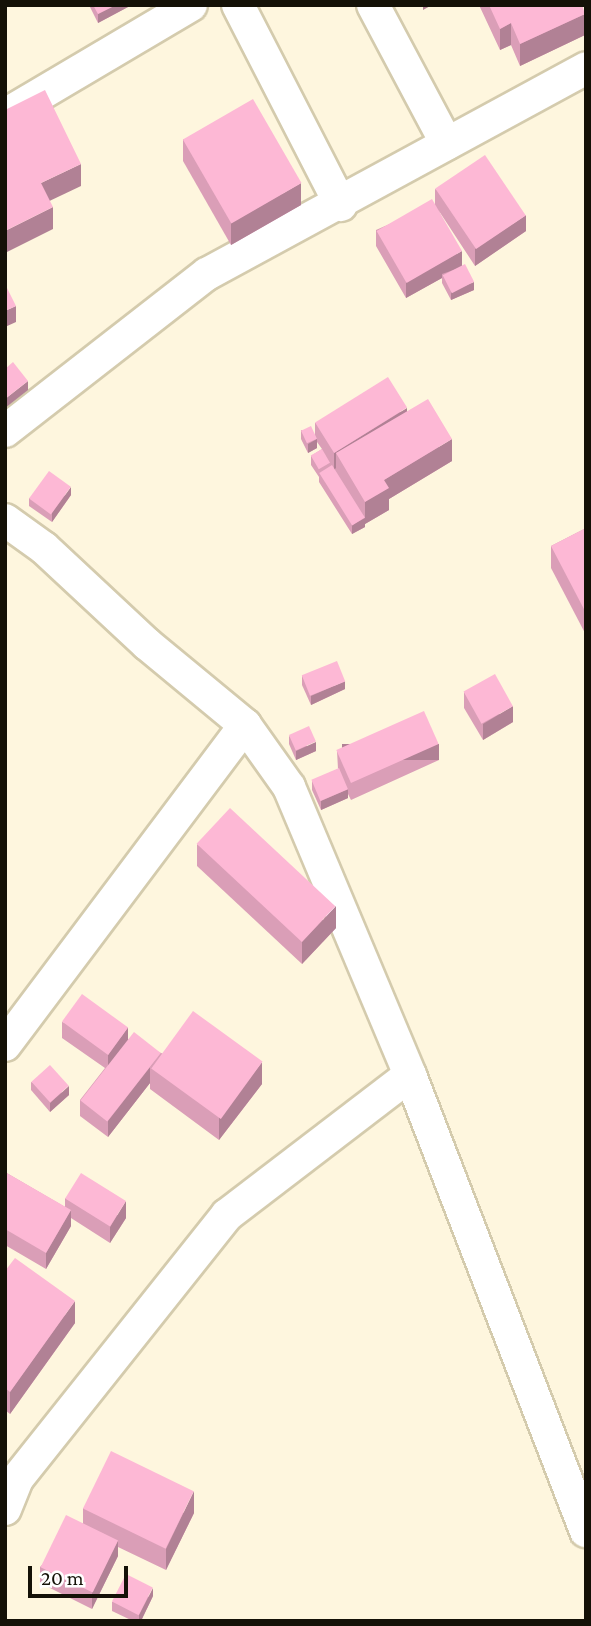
<!DOCTYPE html>
<html>
<head>
<meta charset="utf-8">
<style>
  body { margin:0 }
  #map { position:relative; width:591px; height:1626px; overflow:hidden; background:#fef6de; font-family:"Crimson Pro",serif }
  div>[style] { position:absolute }
  .roads { filter:drop-shadow(2px 0 #d4cbad) drop-shadow(-2px 0 #d4cbad) drop-shadow(0 2px #d4cbad) drop-shadow(0 -2px #d4cbad) }
  .minor>* { height:32px; margin:-16px; padding:0 16px; transform-origin:16px; border-radius:16px; background:#fff }
  .wall>* { inset:0; background:#da9eb7 }
  .shaded-wall>* { inset:0; background:#b18195; transform-origin:0 0 }
  .building>* { inset:0; background:#fdb8d5; transform-origin:0 0 }
  span { translate:-50% -50%; white-space:nowrap; text-align:center; line-height:1.15; -webkit-text-stroke:5px #fff; paint-order:stroke }
  .frame { position:absolute; inset:0; border:7px solid #141107; pointer-events:none }
  .scale { position:absolute; left:28px; top:1566px; width:100px; height:32px; box-sizing:border-box; border:4px solid #141107; border-top:0; padding-left:9px; font-size:21px; line-height:24px; white-space:nowrap; color:#141107; -webkit-text-stroke:5px #fff; paint-order:stroke }
</style>
</head>
<body>
<div id="map">
  <div class="roads">
    <div class="minor">
      <div style="left:238px;top:5px;width:225px;rotate:62.8deg"></div>
      <div style="left:373px;top:5px;width:157px;rotate:62deg"></div>
      <div style="left:5px;top:115px;width:216px;rotate:-30.6deg"></div>
      <div style="left:5px;top:431px;width:256px;rotate:-37.9deg"></div>
      <div style="left:207px;top:274px;width:431px;rotate:-28.5deg"></div>
      <div style="left:5px;top:520px;width:48px;rotate:35.7deg"></div>
      <div style="left:44px;top:548px;width:141px;rotate:43deg"></div>
      <div style="left:147px;top:644px;width:127px;rotate:39.6deg"></div>
      <div style="left:245px;top:725px;width:76px;rotate:54.6deg"></div>
      <div style="left:289px;top:787px;width:312px;rotate:67.2deg"></div>
      <div style="left:410px;top:1075px;width:489px;rotate:68.9deg"></div>
      <div style="left:5px;top:1045px;width:400px;rotate:-53.1deg"></div>
      <div style="left:5px;top:1509px;width:32px;rotate:-68deg"></div>
      <div style="left:17px;top:1479px;width:337px;rotate:-51.5deg"></div>
      <div style="left:227px;top:1215px;width:230px;rotate:-37.4deg"></div>
    </div>
  </div>
  <div class="wall">
    <div style="clip-path:polygon(89px 5px,128px 5px,128px 7px,98px 23px)"></div>
    <div style="clip-path:polygon(479px 5px,582px 5px,585px 35px,520px 66px,511px 45px,500px 50px)"></div>
    <div style="clip-path:polygon(183px 139px,301px 205px,231px 245px,183px 161px)"></div>
    <div style="clip-path:polygon(435px 189px,526px 231px,475px 266px,439px 211px,462px 266px,474px 290px,451px 300px,442px 283px,442px 278px,406px 298px,376px 246px,376px 230px,435px 204px)"></div>
    <div style="clip-path:polygon(407px 411px,452px 461px,389px 499px,389px 510px,365px 524px,365px 523px,365px 527px,352px 534px,319px 482px,319px 477px,311px 465px,311px 456px,322px 449px,317px 442px,317px 448px,308px 453px,301px 439px,301px 430px,315px 435px,315px 423px)"></div>
    <div style="clip-path:polygon(71px 495px,52px 522px,29px 506px,29px 498px)"></div>
    <div style="clip-path:polygon(586px 528px,586px 635px,551px 568px,551px 546px)"></div>
    <div style="clip-path:polygon(302px 676px,345px 689px,311px 705px,302px 685px)"></div>
    <div style="clip-path:polygon(464px 692px,513px 722px,483px 740px,464px 708px)"></div>
    <div style="clip-path:polygon(289px 736px,316px 751px,296px 760px,289px 744px)"></div>
    <div style="clip-path:polygon(337px 751px,439px 760px,351px 800px,348px 794px,348px 798px,321px 810px,312px 790px,312px 781px,338px 769px)"></div>
    <div style="clip-path:polygon(197px 844px,336px 928px,302px 964px,197px 866px)"></div>
    <div style="clip-path:polygon(62px 1022px,128px 1039px,161px 1053px,262px 1084px,219px 1140px,150px 1089px,150px 1083px,108px 1137px,80px 1116px,80px 1100px,105px 1068px,62px 1038px)"></div>
    <div style="clip-path:polygon(31px 1082px,69px 1095px,50px 1112px,31px 1090px)"></div>
    <div style="clip-path:polygon(5px 1172px,65px 1207px,65px 1198px,126px 1218px,110px 1243px,71px 1218px,71px 1226px,46px 1269px,5px 1245px)"></div>
    <div style="clip-path:polygon(5px 1271px,75px 1323px,10px 1414px,5px 1410px)"></div>
    <div style="clip-path:polygon(83px 1508px,194px 1513px,166px 1570px,118px 1547px,118px 1556px,92px 1609px,40px 1583px,40px 1567px,83px 1523px)"></div>
    <div style="clip-path:polygon(153px 1596px,141px 1621px,133px 1621px,112px 1611px,112px 1602px)"></div>
  </div>
  <div class="shaded-wall">
    <div style="clip-path:polygon(116px 5px,128px 5px,128px 7px,98px 23px,98px 14px)"></div>
    <div style="clip-path:polygon(423px 5px,432px 5px,423px 10px)"></div>
    <div style="clip-path:polygon(585px 14px,585px 35px,520px 66px,520px 44px)"></div>
    <div style="clip-path:polygon(511px 23px,511px 45px,500px 50px,500px 29px)"></div>
    <div style="clip-path:polygon(81px 164px,81px 186px,41px 205px,41px 183px)"></div>
    <div style="clip-path:polygon(301px 183px,301px 205px,231px 245px,231px 223px)"></div>
    <div style="clip-path:polygon(53px 207px,53px 229px,5px 253px,5px 231px)"></div>
    <div style="clip-path:polygon(526px 215px,526px 231px,475px 266px,475px 249px)"></div>
    <div style="clip-path:polygon(462px 251px,462px 267px,442px 274px,442px 278px,406px 298px,406px 282px)"></div>
    <div style="clip-path:polygon(474px 282px,474px 290px,451px 300px,451px 292px)"></div>
    <div style="clip-path:polygon(16px 306px,16px 322px,5px 327px,5px 311px)"></div>
    <div style="clip-path:polygon(28px 381px,28px 390px,5px 408px,5px 399px)"></div>
    <div style="clip-path:polygon(407px 408px,407px 424px,336px 453px,336px 468px,334px 470px,334px 453px)"></div>
    <div style="clip-path:polygon(317px 439px,317px 448px,308px 453px,308px 444px)"></div>
    <div style="clip-path:polygon(452px 439px,452px 461px,389px 499px,389px 510px,365px 524px,365px 502px,384px 480px)"></div>
    <div style="clip-path:polygon(71px 487px,71px 495px,52px 522px,52px 513px)"></div>
    <div style="clip-path:polygon(365px 518px,365px 527px,352px 534px,352px 525px)"></div>
    <div style="clip-path:polygon(345px 681px,345px 689px,311px 705px,311px 696px)"></div>
    <div style="clip-path:polygon(513px 706px,513px 722px,483px 740px,483px 724px)"></div>
    <div style="clip-path:polygon(316px 742px,316px 751px,296px 760px,296px 751px)"></div>
    <div style="left:439px;top:744px;width:16px;height:97px;rotate:90deg"></div>
    <div style="clip-path:polygon(348px 789px,348px 798px,321px 810px,321px 801px)"></div>
    <div style="clip-path:polygon(336px 906px,336px 928px,302px 964px,302px 942px)"></div>
    <div style="clip-path:polygon(128px 1027px,128px 1043px,108px 1071px,108px 1055px)"></div>
    <div style="clip-path:polygon(161px 1053px,150px 1067px,150px 1083px,108px 1137px,108px 1121px)"></div>
    <div style="clip-path:polygon(262px 1062px,262px 1084px,219px 1140px,219px 1118px)"></div>
    <div style="clip-path:polygon(69px 1086px,69px 1095px,50px 1112px,50px 1103px)"></div>
    <div style="clip-path:polygon(126px 1201px,126px 1218px,110px 1243px,110px 1227px)"></div>
    <div style="clip-path:polygon(71px 1210px,71px 1226px,46px 1269px,46px 1253px)"></div>
    <div style="clip-path:polygon(75px 1301px,75px 1323px,10px 1414px,10px 1392px)"></div>
    <div style="clip-path:polygon(194px 1491px,194px 1513px,166px 1570px,166px 1549px)"></div>
    <div style="clip-path:polygon(118px 1540px,118px 1556px,92px 1609px,92px 1592px)"></div>
    <div style="clip-path:polygon(153px 1588px,153px 1596px,141px 1621px,139px 1621px,139px 1615px)"></div>
  </div>
  <div class="building">
    <div style="clip-path:polygon(93px 5px,116px 5px,98px 14px)"></div>
    <div style="clip-path:polygon(489px 5px,582px 5px,585px 14px,520px 44px,511px 23px,500px 29px)"></div>
    <div style="clip-path:polygon(45px 90px,81px 164px,41px 183px,53px 207px,5px 231px,5px 110px)"></div>
    <div style="left:253px;top:99px;width:97px;height:81px;rotate:60deg"></div>
    <div style="left:485px;top:155px;width:73px;height:60px;rotate:56deg"></div>
    <div style="left:432px;top:199px;width:60px;height:64px;rotate:60deg"></div>
    <div style="left:465px;top:264px;width:20px;height:25px;rotate:63deg"></div>
    <div style="clip-path:polygon(5px 284px,16px 306px,5px 311px)"></div>
    <div style="clip-path:polygon(13px 362px,28px 381px,5px 399px,5px 369px)"></div>
    <div style="left:388px;top:377px;width:36px;height:86px;rotate:58deg"></div>
    <div style="clip-path:polygon(428px 399px,452px 439px,384px 480px,389px 488px,365px 502px,336px 453px)"></div>
    <div style="left:311px;top:426px;width:14px;height:11px;rotate:65deg"></div>
    <div style="left:322px;top:449px;width:16px;height:13px;rotate:60deg"></div>
    <div style="left:332px;top:465px;width:62px;height:15px;rotate:58deg"></div>
    <div style="left:49px;top:471px;width:27px;height:34px;rotate:36deg"></div>
    <div style="clip-path:polygon(586px 528px,586px 613px,551px 546px)"></div>
    <div style="left:337px;top:661px;width:22px;height:38px;rotate:68deg"></div>
    <div style="left:495px;top:674px;width:37px;height:36px;rotate:61deg"></div>
    <div style="left:424px;top:711px;width:36px;height:96px;rotate:66deg"></div>
    <div style="left:309px;top:726px;width:17px;height:22px;rotate:66deg"></div>
    <div style="left:339px;top:768px;width:23px;height:30px;rotate:67deg"></div>
    <div style="left:230px;top:808px;width:144px;height:49px;rotate:43deg"></div>
    <div style="left:82px;top:994px;width:57px;height:34px;rotate:36deg"></div>
    <div style="left:193px;top:1011px;width:86px;height:71px;rotate:36deg"></div>
    <div style="left:134px;top:1032px;width:34px;height:87px;rotate:38deg"></div>
    <div style="left:50px;top:1065px;width:28px;height:25px;rotate:48deg"></div>
    <div style="clip-path:polygon(5px 1172px,71px 1210px,46px 1253px,5px 1229px)"></div>
    <div style="left:81px;top:1173px;width:53px;height:30px;rotate:32deg"></div>
    <div style="clip-path:polygon(15px 1258px,75px 1301px,10px 1392px,5px 1388px,5px 1271px)"></div>
    <div style="left:111px;top:1451px;width:92px;height:64px;rotate:26deg"></div>
    <div style="left:66px;top:1515px;width:58px;height:58px;rotate:26deg"></div>
    <div style="left:126px;top:1574px;width:30px;height:31px;rotate:27deg"></div>
  </div>
  <div class="frame"></div>
  <div class="scale">20 m</div>
</div>
</body>
</html>
